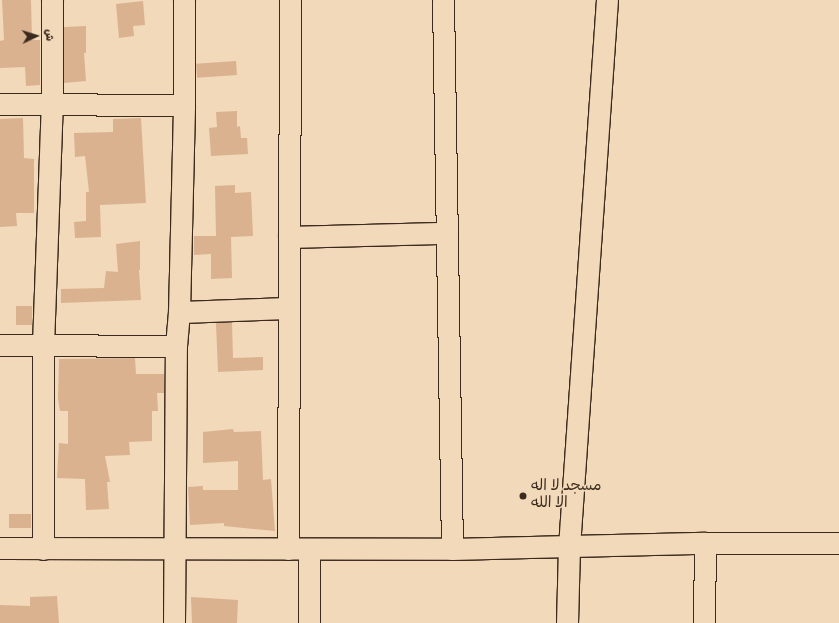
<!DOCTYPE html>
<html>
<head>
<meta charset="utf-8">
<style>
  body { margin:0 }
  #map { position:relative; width:839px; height:623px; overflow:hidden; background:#f1d9b9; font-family:"Gochi Hand","Playpen Sans Arabic",sans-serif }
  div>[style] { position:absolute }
  .building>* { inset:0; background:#dab290; transform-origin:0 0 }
  .roads { filter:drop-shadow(1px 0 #3b2a1e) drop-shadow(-1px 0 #3b2a1e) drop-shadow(0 1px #3b2a1e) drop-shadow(0 -1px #3b2a1e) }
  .minor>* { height:21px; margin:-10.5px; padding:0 10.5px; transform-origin:10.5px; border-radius:10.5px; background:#f1d9b9 }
  .dots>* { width:11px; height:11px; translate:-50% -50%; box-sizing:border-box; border:2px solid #f1d9b9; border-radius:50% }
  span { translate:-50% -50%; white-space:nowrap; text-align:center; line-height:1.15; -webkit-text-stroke:3px #f1d9b9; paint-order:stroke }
  .poi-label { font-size:15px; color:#3b2a1e }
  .left { translate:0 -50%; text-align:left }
  .north { position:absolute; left:16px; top:16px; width:40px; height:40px; -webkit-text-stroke:3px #f1d9b9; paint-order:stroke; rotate:86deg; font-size:11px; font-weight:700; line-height:16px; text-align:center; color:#3b2a1e }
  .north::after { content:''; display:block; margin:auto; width:14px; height:18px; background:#3b2a1e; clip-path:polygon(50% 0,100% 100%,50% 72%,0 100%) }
</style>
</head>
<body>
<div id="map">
  <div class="building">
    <div style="clip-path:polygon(2px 0,31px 0,32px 40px,40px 40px,40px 85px,26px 86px,25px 67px,0 68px,0 41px,4px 40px)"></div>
    <div style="clip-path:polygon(143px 1px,145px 25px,133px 26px,134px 36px,119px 38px,116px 4px)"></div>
    <div style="clip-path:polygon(86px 26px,86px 53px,84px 53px,86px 81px,64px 83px,64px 27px)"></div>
    <div style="left:236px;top:61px;width:14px;height:40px;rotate:86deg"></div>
    <div style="clip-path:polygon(237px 111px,237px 127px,240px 126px,241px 138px,247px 138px,248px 154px,211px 156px,209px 128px,217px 127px,216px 112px)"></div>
    <div style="clip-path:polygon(23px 118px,24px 158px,34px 159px,34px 213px,16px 213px,17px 226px,0 227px,0 119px)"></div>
    <div style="clip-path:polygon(141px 118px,146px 203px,100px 205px,101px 237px,75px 238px,74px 222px,86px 221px,86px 192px,89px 192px,85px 156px,75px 157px,74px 133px,113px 132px,113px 119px)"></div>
    <div style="clip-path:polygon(235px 185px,235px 193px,251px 192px,253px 236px,231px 237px,232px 278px,211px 279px,211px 254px,194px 255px,194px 236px,216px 236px,215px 186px)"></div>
    <div style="clip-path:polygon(140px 241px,140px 270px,139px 270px,141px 300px,61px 303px,61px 289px,104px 288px,106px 271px,118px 272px,116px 244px)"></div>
    <div style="left:32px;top:306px;width:19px;height:16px;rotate:90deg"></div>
    <div style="clip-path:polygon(232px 322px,233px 358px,263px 357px,263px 370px,218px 372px,216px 323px)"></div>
    <div style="clip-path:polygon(135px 358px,136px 374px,164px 374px,164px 393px,157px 393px,158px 411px,152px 411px,152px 441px,129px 442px,130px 455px,105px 456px,110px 482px,107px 482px,109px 509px,86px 510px,85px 479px,57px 478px,59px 443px,68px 444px,68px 411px,60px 411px,58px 399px,59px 359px)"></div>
    <div style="clip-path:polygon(233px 429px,234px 432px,261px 431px,263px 480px,271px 479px,275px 531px,224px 526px,224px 523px,190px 525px,188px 487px,203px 486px,203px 490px,238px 490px,238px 461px,203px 463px,203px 432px)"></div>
    <div style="left:31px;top:514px;width:14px;height:22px;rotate:90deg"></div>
    <div style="clip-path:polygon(57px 596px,59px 623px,0 623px,0 605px,30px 606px,30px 597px)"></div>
    <div style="clip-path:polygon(191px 597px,238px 600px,237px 623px,192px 623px)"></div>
  </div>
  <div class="roads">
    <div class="minor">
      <div style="left:443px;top:0;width:549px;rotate:89.06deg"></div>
      <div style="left:0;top:104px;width:184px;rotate:0.3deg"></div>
      <div style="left:289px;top:237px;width:158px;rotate:-1.5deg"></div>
      <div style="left:179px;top:312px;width:110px;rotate:-2.1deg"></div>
      <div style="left:0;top:345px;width:176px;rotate:0.3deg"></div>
      <div style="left:0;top:548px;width:452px;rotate:0.1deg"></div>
      <div style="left:452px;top:549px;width:253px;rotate:-1.4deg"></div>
      <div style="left:705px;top:543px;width:134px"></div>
      <div style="left:43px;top:549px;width:204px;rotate:-90deg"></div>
      <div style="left:43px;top:345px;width:241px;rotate:-87.9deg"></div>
      <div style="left:52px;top:104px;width:104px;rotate:-90deg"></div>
      <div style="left:288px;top:549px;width:549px;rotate:-89.79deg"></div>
      <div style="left:174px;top:623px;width:277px;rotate:-89.6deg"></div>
      <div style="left:176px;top:346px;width:34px;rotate:-85deg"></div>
      <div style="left:179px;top:312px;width:207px;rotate:-88.6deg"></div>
      <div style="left:184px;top:105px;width:105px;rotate:-90deg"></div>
      <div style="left:309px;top:623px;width:74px;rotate:-90deg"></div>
      <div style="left:567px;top:623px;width:76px;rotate:-88.5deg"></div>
      <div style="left:569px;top:547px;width:548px;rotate:-86.03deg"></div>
      <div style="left:704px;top:623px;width:80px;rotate:-89.3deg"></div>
    </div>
  </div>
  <div class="dots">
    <div style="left:523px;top:496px;background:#3b2a1e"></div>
  </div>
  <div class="poi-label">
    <span class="left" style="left:531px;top:496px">مسجد لا اله<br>الا الله</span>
  </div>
  <div class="north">ش</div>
</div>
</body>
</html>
